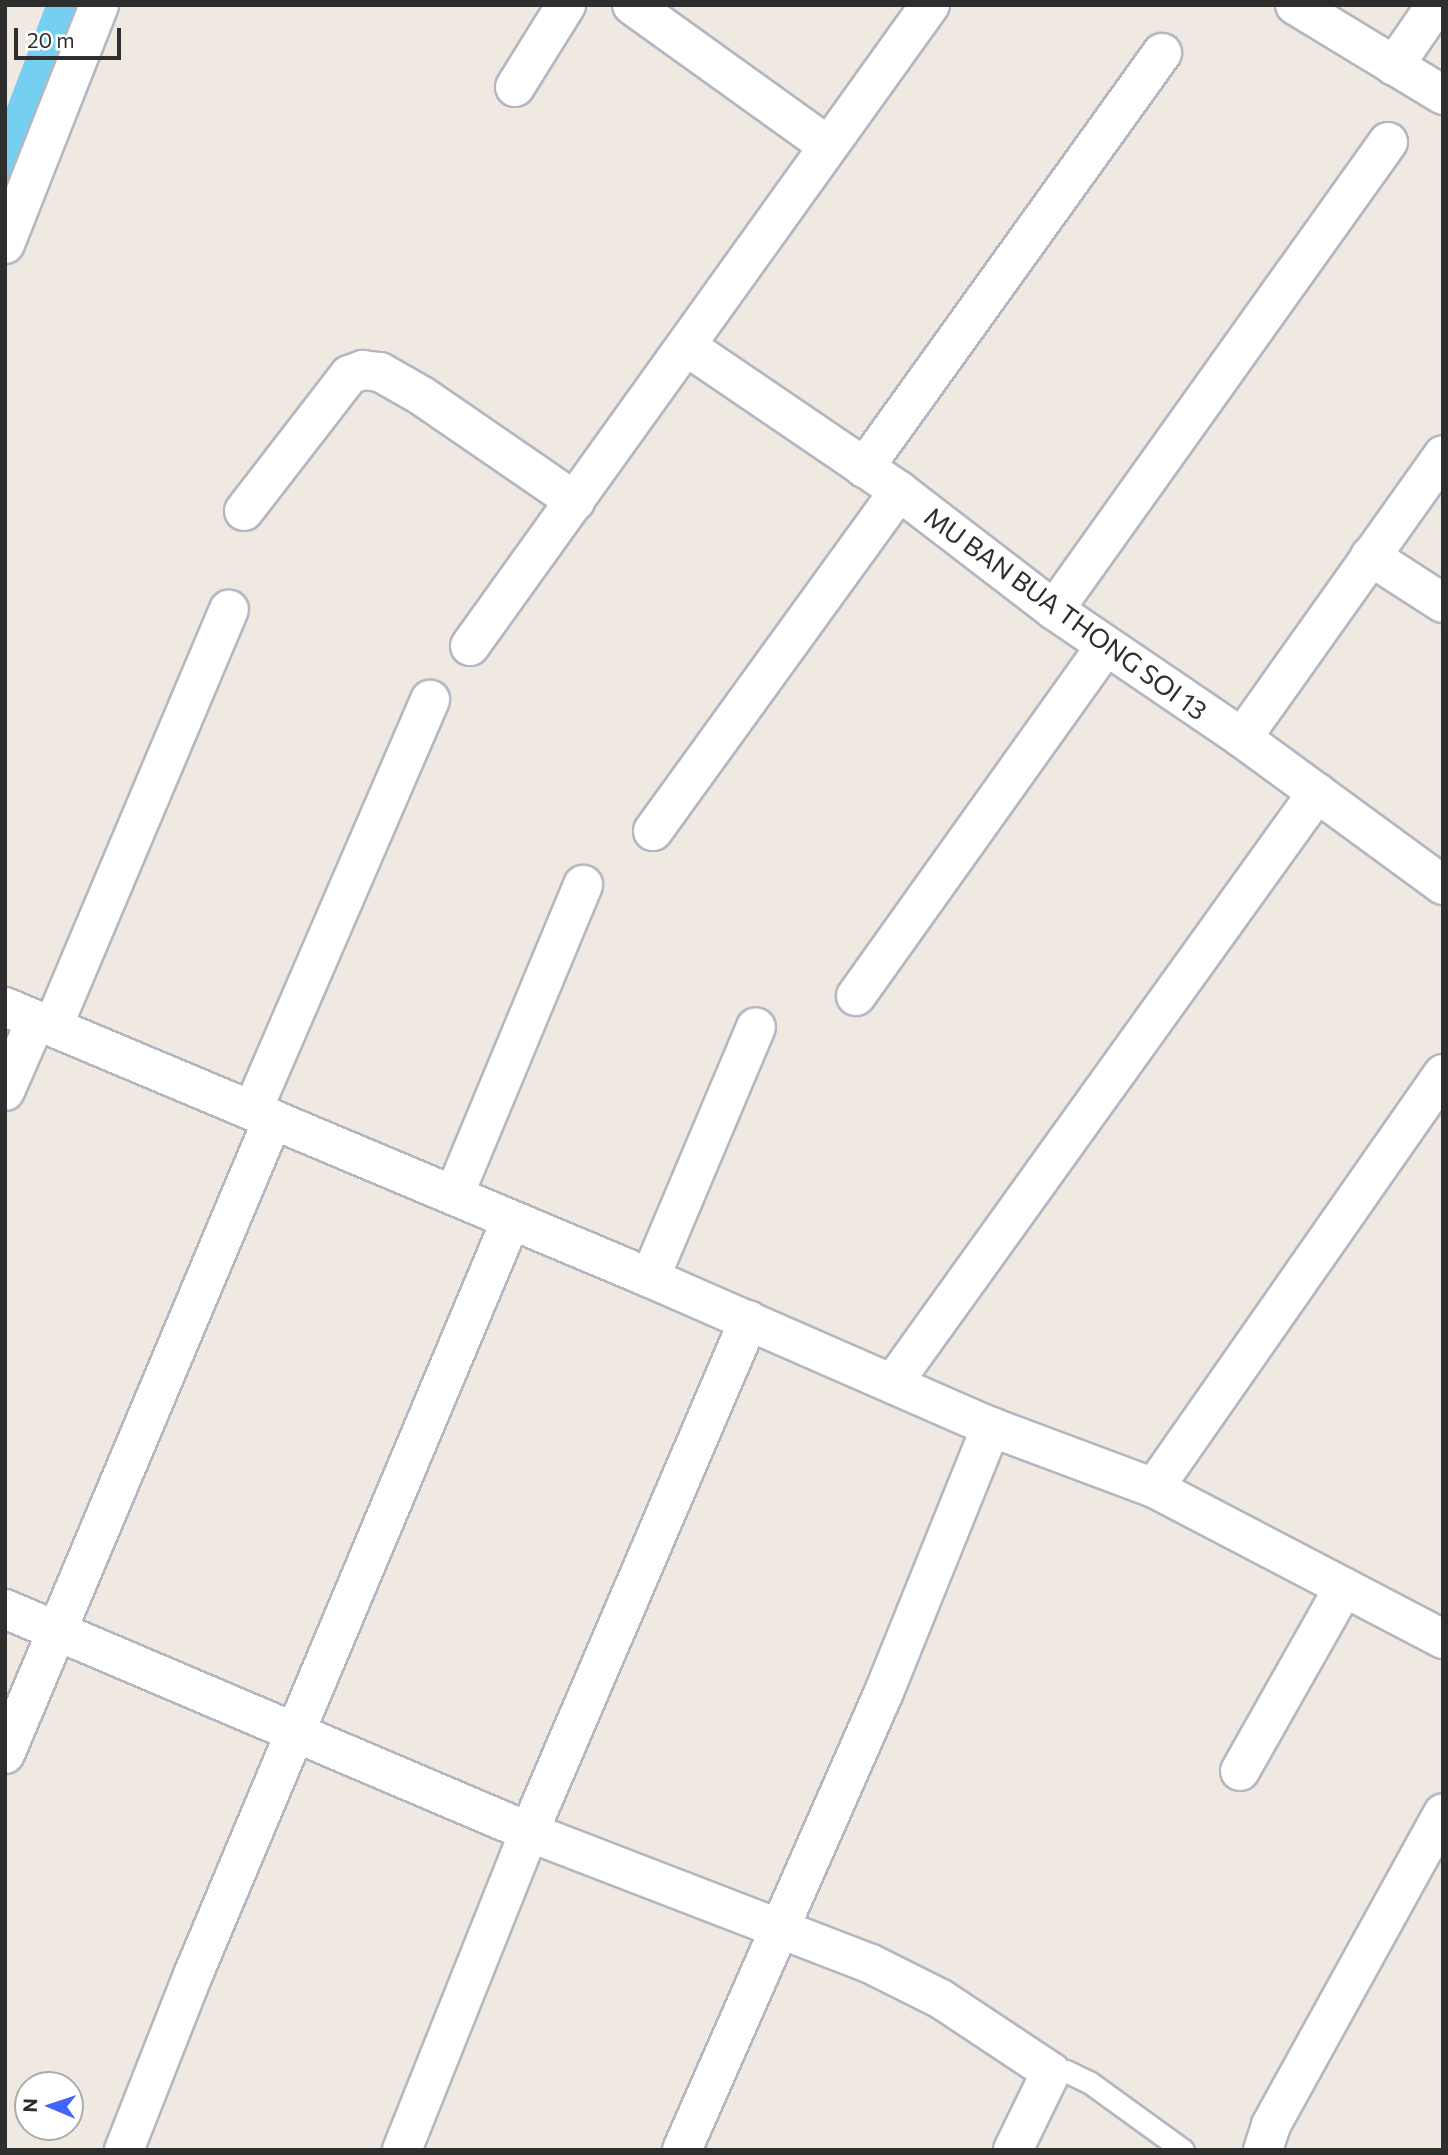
<!DOCTYPE html>
<html>
<head>
<meta charset="utf-8">
<style>
  body { margin:0 }
  #map { position:relative; width:1448px; height:2155px; overflow:hidden; background:#efe9e1; font-family:Commissioner,sans-serif }
  div>[style] { position:absolute }
  .canal>* { height:38px; margin:-19px; padding:0 19px; transform-origin:19px; border-radius:19px; background:#75cff0 }
  .roads { filter:drop-shadow(2px 0 #b4b7c1) drop-shadow(-2px 0 #b4b7c1) drop-shadow(0 2px #b4b7c1) drop-shadow(0 -2px #b4b7c1) }
  .service>* { height:21px; margin:-10.5px; padding:0 10.5px; transform-origin:10.5px; border-radius:10.5px; background:#fff }
  .minor>* { height:38px; margin:-19px; padding:0 19px; transform-origin:19px; border-radius:19px; background:#fff }
  .tertiary>* { height:38px; margin:-19px; padding:0 19px; transform-origin:19px; border-radius:19px; background:#fff }
  span { translate:-50% -50%; white-space:nowrap; text-align:center; line-height:1.15; -webkit-text-stroke:7px #fff; paint-order:stroke }
  .street-label { font-size:26px; color:#2e2e2e }
  .frame { position:absolute; inset:0; border:7px solid #2e2e2e; pointer-events:none }
  .north { position:absolute; left:14px; top:2071px; width:70px; height:70px; box-sizing:border-box; background:#fff; border:2px solid #ababab; border-radius:50%; rotate:272deg; font-size:19px; font-weight:700; line-height:28px; text-align:center; color:#2e2e2e }
  .north::after { content:''; display:block; margin:auto; width:24px; height:32px; background:#4264fb; clip-path:polygon(50% 0,100% 100%,50% 72%,0 100%) }
  .scale { position:absolute; left:14px; top:28px; width:107px; height:32px; box-sizing:border-box; border:4px solid #2e2e2e; border-top:0; padding-left:9px; font-size:21px; line-height:24px; white-space:nowrap; color:#2e2e2e; -webkit-text-stroke:5px #fff; paint-order:stroke }
</style>
</head>
<body>
<div id="map">
  <div class="canal">
    <div style="left:5px;top:166px;width:172px;rotate:-69.2deg"></div>
  </div>
  <div class="roads">
    <div class="service">
      <div style="left:1051px;top:2072px;width:15px;rotate:-4deg"></div>
      <div style="left:1066px;top:2071px;width:25px;rotate:26deg"></div>
      <div style="left:1089px;top:2082px;width:116px;rotate:35.9deg"></div>
    </div>
    <div class="minor">
      <div style="left:632px;top:5px;width:240px;rotate:35.7deg"></div>
      <div style="left:1295px;top:5px;width:173px;rotate:31.3deg"></div>
      <div style="left:1394px;top:66px;width:74px;rotate:-55.5deg"></div>
      <div style="left:515px;top:87px;width:97px;rotate:-58.1deg"></div>
      <div style="left:686px;top:346px;width:258px;rotate:34.2deg"></div>
      <div style="left:899px;top:491px;width:195px;rotate:37.5deg"></div>
      <div style="left:1054px;top:610px;width:227px;rotate:34.2deg"></div>
      <div style="left:1242px;top:738px;width:249px;rotate:36.2deg"></div>
      <div style="left:864px;top:468px;width:511px;rotate:-54.32deg"></div>
      <div style="left:244px;top:511px;width:172px;rotate:-52.3deg"></div>
      <div style="left:349px;top:375px;width:15px;rotate:-20deg"></div>
      <div style="left:363px;top:370px;width:17px;rotate:7deg"></div>
      <div style="left:380px;top:372px;width:48px;rotate:29.7deg"></div>
      <div style="left:422px;top:396px;width:186px;rotate:34.5deg"></div>
      <div style="left:1370px;top:556px;width:87px;rotate:32.8deg"></div>
      <div style="left:1054px;top:610px;width:575px;rotate:-54.49deg"></div>
      <div style="left:470px;top:646px;width:789px;rotate:-54.34deg"></div>
      <div style="left:1242px;top:738px;width:347px;rotate:-54.6deg"></div>
      <div style="left:653px;top:831px;width:420px;rotate:-54.1deg"></div>
      <div style="left:856px;top:996px;width:430px;rotate:-54.5deg"></div>
      <div style="left:5px;top:1007px;width:700px;rotate:22.79deg"></div>
      <div style="left:650px;top:1278px;width:372px;rotate:23.6deg"></div>
      <div style="left:991px;top:1427px;width:174px;rotate:20.5deg"></div>
      <div style="left:1154px;top:1488px;width:326px;rotate:27.6deg"></div>
      <div style="left:53px;top:1026px;width:452px;rotate:-67.1deg"></div>
      <div style="left:5px;top:1091px;width:77px;rotate:-66.4deg"></div>
      <div style="left:253px;top:1109px;width:446px;rotate:-66.6deg"></div>
      <div style="left:454px;top:1195px;width:336px;rotate:-67.4deg"></div>
      <div style="left:650px;top:1278px;width:272px;rotate:-67.1deg"></div>
      <div style="left:893px;top:1383px;width:727px;rotate:-54.3deg"></div>
      <div style="left:1154px;top:1488px;width:505px;rotate:-55.08deg"></div>
      <div style="left:5px;top:1609px;width:569px;rotate:23.05deg"></div>
      <div style="left:529px;top:1832px;width:364px;rotate:21.1deg"></div>
      <div style="left:869px;top:1963px;width:80px;rotate:26.6deg"></div>
      <div style="left:941px;top:1999px;width:132px;rotate:33.6deg"></div>
      <div style="left:1051px;top:2072px;width:87px;rotate:116deg"></div>
      <div style="left:5px;top:1754px;width:689px;rotate:-67.12deg"></div>
      <div style="left:1240px;top:1771px;width:211px;rotate:-60.5deg"></div>
      <div style="left:124px;top:2150px;width:188px;rotate:-68.5deg"></div>
      <div style="left:193px;top:1975px;width:819px;rotate:-67.16deg"></div>
      <div style="left:402px;top:2150px;width:342px;rotate:-68.2deg"></div>
      <div style="left:529px;top:1832px;width:557px;rotate:-66.75deg"></div>
      <div style="left:682px;top:2150px;width:501px;rotate:-66.2deg"></div>
      <div style="left:884px;top:1692px;width:286px;rotate:-68deg"></div>
      <div style="left:1263px;top:2150px;width:26px;rotate:-72deg"></div>
      <div style="left:1271px;top:2125px;width:356px;rotate:-61.1deg"></div>
    </div>
    <div class="tertiary">
      <div style="left:5px;top:244px;width:257px;rotate:-68.5deg"></div>
    </div>
  </div>
  <div class="street-label">
    <span style="left:1066px;top:613px;rotate:36deg">MU BAN BUA THONG SOI 13</span>
  </div>
  <div class="frame"></div>
  <div class="north">N</div>
  <div class="scale">20 m</div>
</div>
</body>
</html>
